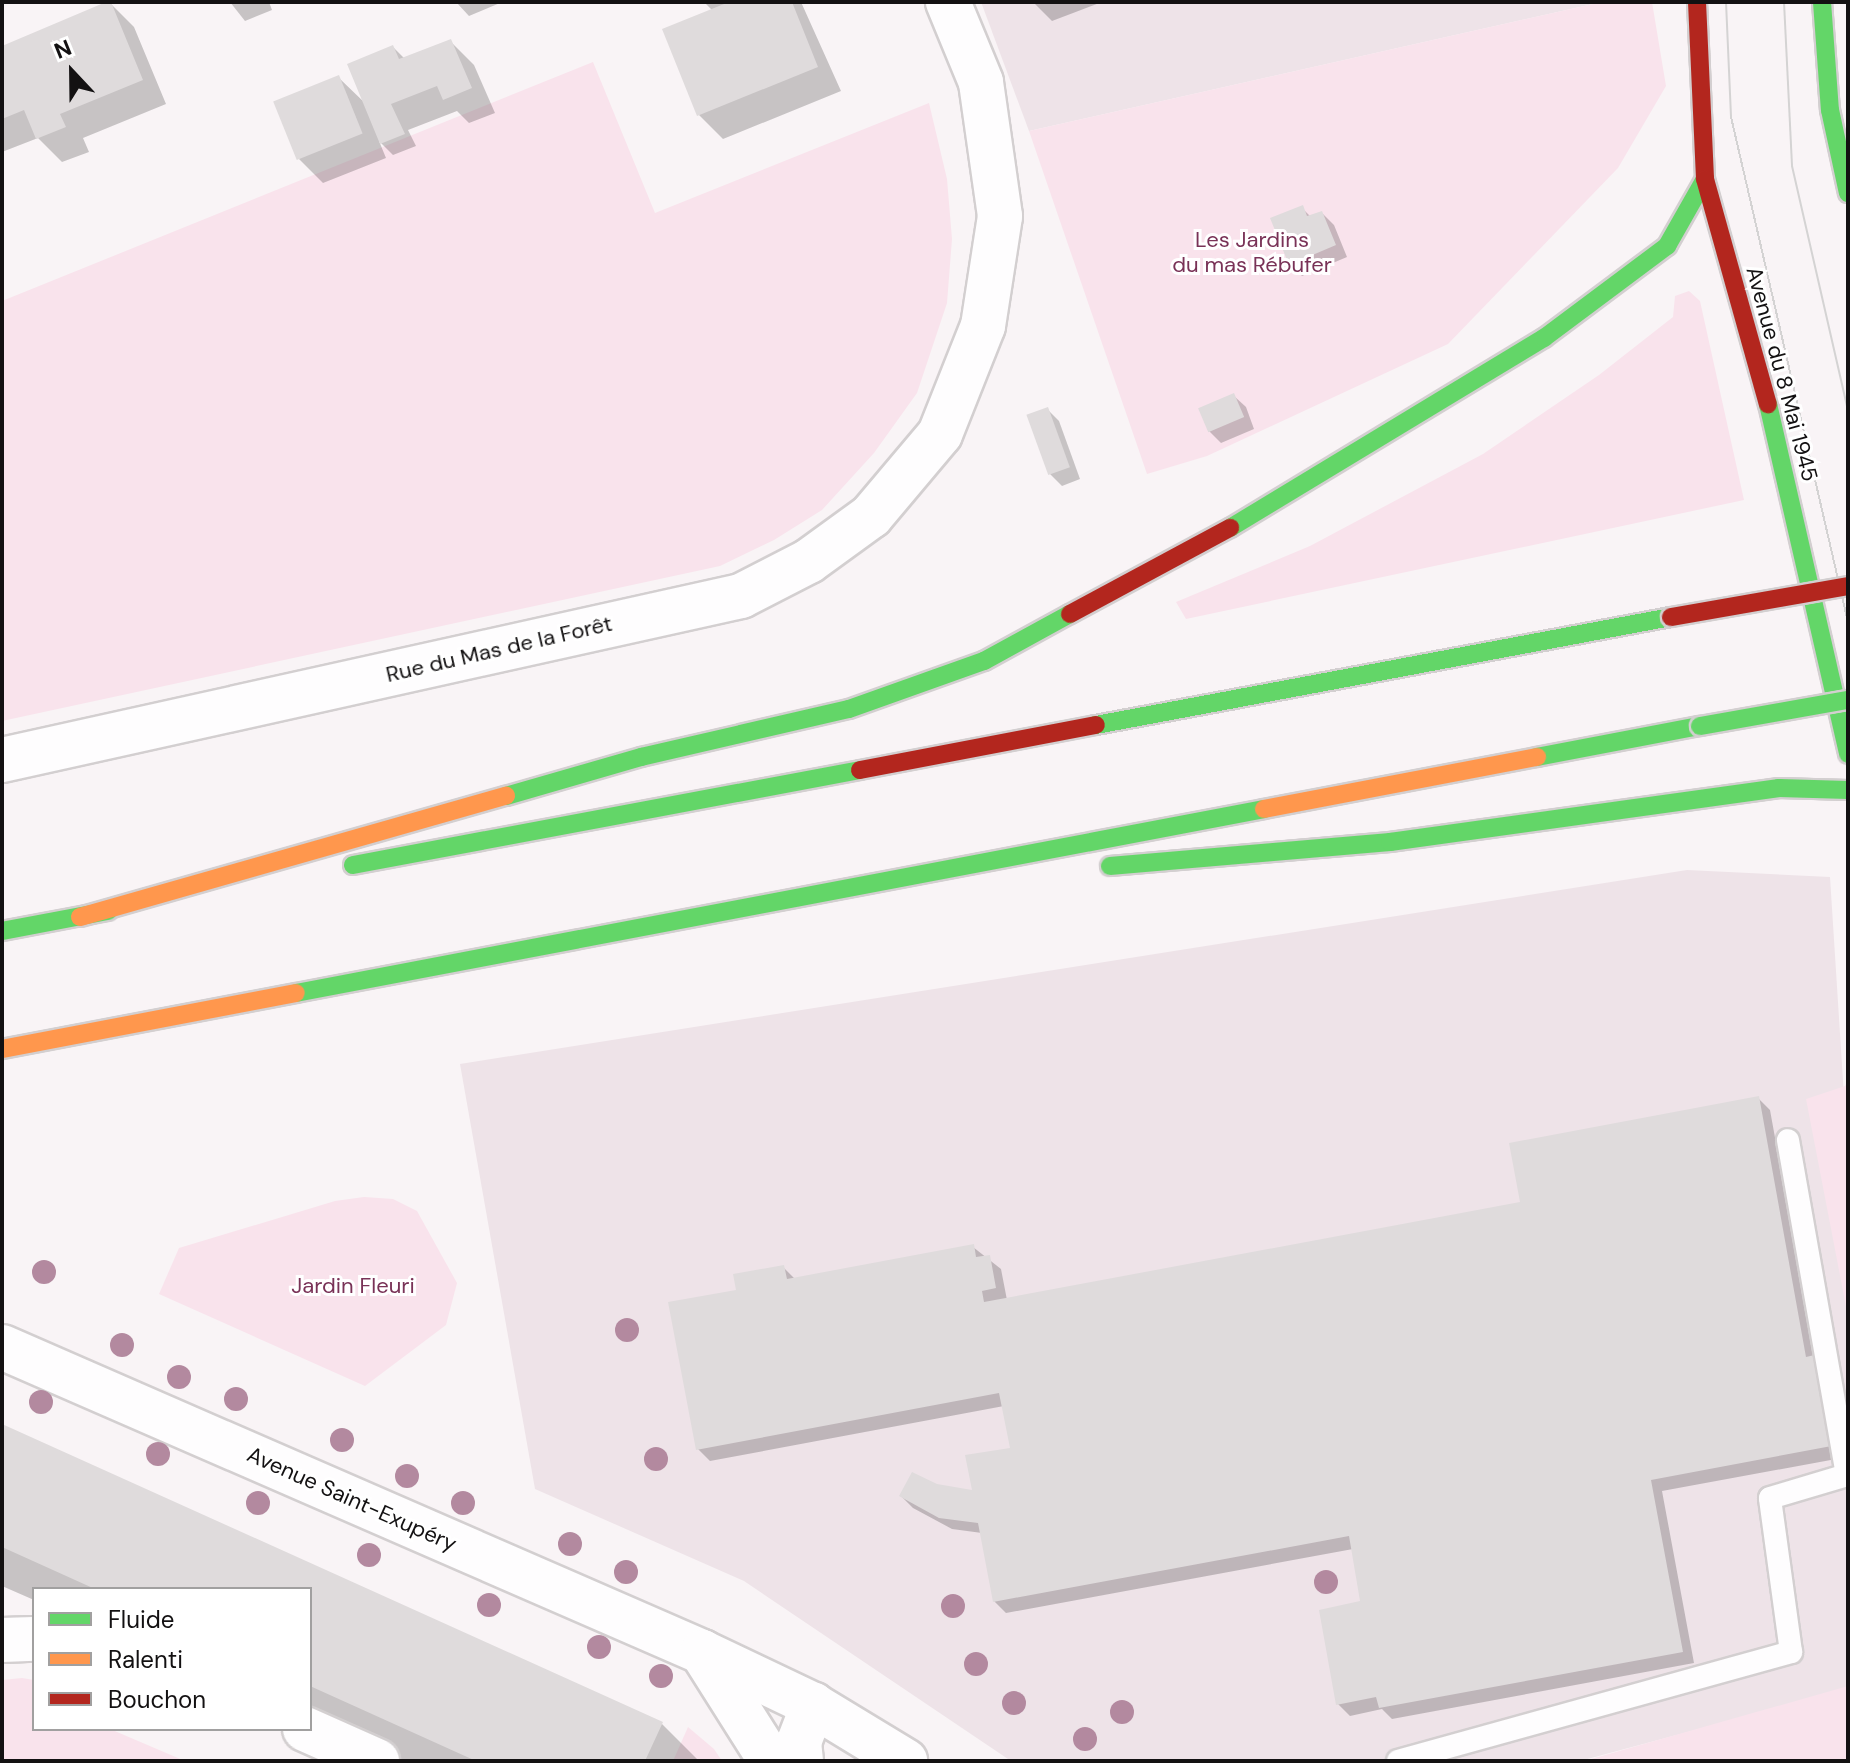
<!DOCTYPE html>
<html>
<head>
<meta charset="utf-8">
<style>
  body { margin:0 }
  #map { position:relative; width:1850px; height:1763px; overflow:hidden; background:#f9f4f6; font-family:"DM Sans",sans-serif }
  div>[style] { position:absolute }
  .built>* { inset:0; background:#eee3e8 }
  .green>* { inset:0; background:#f9e3ec }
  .shadow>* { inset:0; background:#0003 }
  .building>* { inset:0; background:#dfdbdc; transform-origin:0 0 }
  .roads { filter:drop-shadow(2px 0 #d3cfd0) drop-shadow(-2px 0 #d3cfd0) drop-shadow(0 2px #d3cfd0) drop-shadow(0 -2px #d3cfd0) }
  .lane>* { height:22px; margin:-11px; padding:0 11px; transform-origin:11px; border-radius:11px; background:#fefdfe }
  .street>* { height:44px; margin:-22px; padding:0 22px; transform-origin:22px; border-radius:22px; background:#fefdfe }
  .fast>* { height:18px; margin:-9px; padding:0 9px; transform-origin:9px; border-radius:9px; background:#63d668 }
  .slow>* { height:18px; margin:-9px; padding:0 9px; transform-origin:9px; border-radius:9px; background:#ff974d }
  .jam>* { height:18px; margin:-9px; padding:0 9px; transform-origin:9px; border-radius:9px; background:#b3261e }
  .tram>* { height:2px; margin:-1px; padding:0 1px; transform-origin:1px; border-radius:1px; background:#d4d3d3 }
  .bridges { filter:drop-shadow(2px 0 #d3cfd0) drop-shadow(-2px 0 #d3cfd0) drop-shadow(0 2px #d3cfd0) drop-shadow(0 -2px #d3cfd0) }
  .fast-bridge>* { height:18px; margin:-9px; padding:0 9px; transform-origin:9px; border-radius:9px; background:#63d668 }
  .jam-bridge>* { height:18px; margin:-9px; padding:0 9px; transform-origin:9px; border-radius:9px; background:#b3261e }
  .trees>* { width:24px; height:24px; margin:-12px; border-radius:50%; background:#b3899f }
  span { translate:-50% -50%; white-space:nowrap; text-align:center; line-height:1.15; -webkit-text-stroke:6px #fff; paint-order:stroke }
  .park-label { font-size:22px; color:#793257 }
  .street-label { font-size:22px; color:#131112 }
  .frame { position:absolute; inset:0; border:4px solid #131112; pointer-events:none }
  .legend { position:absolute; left:32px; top:1587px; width:280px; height:144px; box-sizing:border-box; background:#fff; border:2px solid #a1a0a0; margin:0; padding:10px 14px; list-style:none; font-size:24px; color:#131112 }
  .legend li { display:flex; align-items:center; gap:16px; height:40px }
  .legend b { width:40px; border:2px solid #a1a0a0 }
  .north { position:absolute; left:32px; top:32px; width:80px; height:80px; -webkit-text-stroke:6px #fff; paint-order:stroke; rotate:338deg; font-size:22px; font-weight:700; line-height:32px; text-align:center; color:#131112 }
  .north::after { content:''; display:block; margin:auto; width:28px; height:36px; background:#131112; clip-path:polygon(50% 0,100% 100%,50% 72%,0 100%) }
</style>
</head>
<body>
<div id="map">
  <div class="built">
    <div style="clip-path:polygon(981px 2px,1602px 2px,1029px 131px)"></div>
    <div style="clip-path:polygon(1687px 870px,1830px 877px,1848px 1159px,1848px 1689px,1580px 1761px,1011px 1761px,744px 1581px,535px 1489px,460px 1064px)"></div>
  </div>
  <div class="green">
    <div style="clip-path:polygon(1602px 2px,1652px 2px,1666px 86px,1618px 168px,1448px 344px,1207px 456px,1147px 474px,1029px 131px)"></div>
    <div style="clip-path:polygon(593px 62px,655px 213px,929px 103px,947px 179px,952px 239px,947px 303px,917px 393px,874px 453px,822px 510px,774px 540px,720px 566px,2px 721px,2px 301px)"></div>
    <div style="clip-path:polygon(1689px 291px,1700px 301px,1744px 500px,1186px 619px,1176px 602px,1310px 546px,1483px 454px,1599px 375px,1673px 317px,1675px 296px)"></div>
    <div style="clip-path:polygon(1848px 1080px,1848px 1317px,1806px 1099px,1845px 1086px)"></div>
    <div style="clip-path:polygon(364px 1197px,393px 1199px,417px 1211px,457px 1283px,446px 1325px,365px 1386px,159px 1294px,179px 1248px,335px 1201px)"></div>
    <div style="clip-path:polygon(22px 1678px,34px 1680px,34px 1729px,110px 1729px,185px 1761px,2px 1761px,2px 1680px)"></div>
    <div style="clip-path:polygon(1848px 1686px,1848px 1761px,1584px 1761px)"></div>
    <div style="clip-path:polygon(688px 1727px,714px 1749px,722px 1761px,673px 1761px)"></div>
  </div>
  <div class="shadow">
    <div style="clip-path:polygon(230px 2px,269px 2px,272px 10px,245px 21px)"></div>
    <div style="clip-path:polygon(456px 2px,499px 2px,500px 3px,469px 16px)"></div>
    <div style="clip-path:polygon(704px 2px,801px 2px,841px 91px,723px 139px,699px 115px,713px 11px)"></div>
    <div style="clip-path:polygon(1033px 2px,1102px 2px,1052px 21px)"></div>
    <div style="clip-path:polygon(110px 3px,134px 27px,166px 104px,83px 138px,89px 152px,62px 162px,38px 138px,2px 152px,2px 47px)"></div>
    <div style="clip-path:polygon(450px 41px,474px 65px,495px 113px,469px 123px,457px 111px,408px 130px,416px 146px,393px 155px,379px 141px,386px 158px,323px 183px,299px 159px,339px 78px,366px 104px,393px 47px,405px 59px)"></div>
    <div style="clip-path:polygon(1302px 208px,1311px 217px,1322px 213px,1334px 225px,1347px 257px,1302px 276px,1291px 264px)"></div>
    <div style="clip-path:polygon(1234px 396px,1246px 407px,1254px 429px,1221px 443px,1209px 431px)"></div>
    <div style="clip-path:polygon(1047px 409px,1059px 421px,1080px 479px,1062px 486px,1050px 474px)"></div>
    <div style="clip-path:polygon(1758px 1098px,1770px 1110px,1815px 1357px,1847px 1457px,1662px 1491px,1694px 1663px,1392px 1719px,1382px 1709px,1350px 1716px,1338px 1704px,1363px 1603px,1353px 1549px,1006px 1613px,994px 1601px,982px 1533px,952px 1529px,913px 1508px,901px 1496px,937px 1486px,974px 1492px,1012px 1449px,1004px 1406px,710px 1461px,698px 1449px,738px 1291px,783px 1267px,796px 1280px,973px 1247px,1001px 1269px,1007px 1300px,1522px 1204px)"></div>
    <div style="clip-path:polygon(2px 1427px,662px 1724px,699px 1761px,391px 1761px,310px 1725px,310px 1589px,34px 1589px,34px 1600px,2px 1586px)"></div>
  </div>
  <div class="building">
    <div style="clip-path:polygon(106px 2px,111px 2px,143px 80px,60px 114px,66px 127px,36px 139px,24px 110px,2px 119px,2px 46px)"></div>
    <div style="clip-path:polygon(729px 2px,792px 2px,818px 67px,697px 116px,662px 29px)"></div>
    <div style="clip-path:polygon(451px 39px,472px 88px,443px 100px,437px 86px,391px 104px,405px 134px,380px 144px,347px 64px,393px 45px,399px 59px)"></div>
    <div style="left:339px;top:75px;width:63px;height:71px;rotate:68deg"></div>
    <div style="clip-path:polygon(1303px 205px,1307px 216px,1322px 211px,1336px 245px,1289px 265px,1270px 218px)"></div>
    <div style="left:1234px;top:393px;width:26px;height:39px;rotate:67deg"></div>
    <div style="left:1048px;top:407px;width:64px;height:23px;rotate:70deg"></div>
    <div style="clip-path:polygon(1759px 1096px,1806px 1357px,1819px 1354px,1837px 1445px,1651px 1480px,1683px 1652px,1379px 1708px,1376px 1697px,1336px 1705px,1319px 1610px,1360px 1601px,1349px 1536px,993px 1602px,978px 1523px,939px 1518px,899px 1496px,912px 1472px,937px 1484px,972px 1490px,965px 1455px,1010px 1448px,999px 1393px,696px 1450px,668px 1302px,736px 1290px,733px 1274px,784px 1265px,787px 1279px,974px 1244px,976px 1257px,990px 1255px,996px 1288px,982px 1291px,984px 1302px,1520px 1202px,1509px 1143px)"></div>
    <div style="clip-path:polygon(2px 1424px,663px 1722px,645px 1761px,476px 1761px,310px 1686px,310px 1589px,95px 1589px,2px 1547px)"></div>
  </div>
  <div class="roads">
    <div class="lane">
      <div style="left:1398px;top:1761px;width:408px;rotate:-15.5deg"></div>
      <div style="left:1791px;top:1652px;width:155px;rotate:-97.8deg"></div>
      <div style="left:1770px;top:1498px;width:80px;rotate:-16.6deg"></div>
      <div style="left:1847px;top:1475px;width:340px;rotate:-100deg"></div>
    </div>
    <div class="street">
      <div style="left:2px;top:760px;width:757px;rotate:-12.51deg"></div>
      <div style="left:741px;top:596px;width:76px;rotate:-27.2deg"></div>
      <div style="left:809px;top:561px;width:77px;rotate:-36deg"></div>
      <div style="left:871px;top:516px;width:107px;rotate:-49.9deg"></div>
      <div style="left:940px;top:434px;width:116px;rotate:-68.3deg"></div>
      <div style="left:983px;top:326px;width:111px;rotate:-81.2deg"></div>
      <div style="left:1000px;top:216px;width:135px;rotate:-98.1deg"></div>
      <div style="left:981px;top:82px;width:87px;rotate:-112.4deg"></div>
      <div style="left:2px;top:1347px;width:764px;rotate:23.54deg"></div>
      <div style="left:702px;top:1652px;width:123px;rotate:25.5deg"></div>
      <div style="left:813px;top:1705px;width:108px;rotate:31.3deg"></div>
      <div style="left:2px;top:1640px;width:32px;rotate:-2deg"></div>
      <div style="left:702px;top:1652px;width:129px;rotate:57.7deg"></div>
      <div style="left:305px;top:1729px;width:79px;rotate:24deg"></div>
      <div style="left:801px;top:1761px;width:19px;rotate:-96deg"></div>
      <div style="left:799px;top:1742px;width:40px;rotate:-69deg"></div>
    </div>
    <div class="fast">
      <div style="left:1822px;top:2px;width:108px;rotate:85.8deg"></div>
      <div style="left:1830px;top:110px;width:85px;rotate:77.8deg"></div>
      <div style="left:1768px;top:404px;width:359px;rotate:77.1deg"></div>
      <div style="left:1230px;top:528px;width:367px;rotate:-31.2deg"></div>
      <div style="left:1544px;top:338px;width:154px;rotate:-36.8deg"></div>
      <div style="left:1667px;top:246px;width:77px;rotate:-60.4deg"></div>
      <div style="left:1096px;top:725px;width:585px;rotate:-10.64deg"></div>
      <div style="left:1537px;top:757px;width:166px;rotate:-10.8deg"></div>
      <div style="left:506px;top:796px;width:141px;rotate:-16.1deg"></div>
      <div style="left:641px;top:757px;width:213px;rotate:-13deg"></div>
      <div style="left:849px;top:709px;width:143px;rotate:-19.6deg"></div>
      <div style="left:984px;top:661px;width:98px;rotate:-28.7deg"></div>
      <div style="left:353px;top:865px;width:516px;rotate:-10.61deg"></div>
      <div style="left:1110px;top:866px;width:281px;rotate:-4.9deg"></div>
      <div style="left:1390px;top:842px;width:393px;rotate:-7.9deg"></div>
      <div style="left:1779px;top:788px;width:69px;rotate:1.7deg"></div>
      <div style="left:2px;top:931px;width:108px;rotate:-10.7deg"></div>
      <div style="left:296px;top:993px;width:985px;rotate:-10.76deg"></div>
    </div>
    <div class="slow">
      <div style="left:1264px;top:809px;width:278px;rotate:-10.8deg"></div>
      <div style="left:80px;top:917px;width:443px;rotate:-15.9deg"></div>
      <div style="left:2px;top:1049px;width:299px;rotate:-10.8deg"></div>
    </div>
    <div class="jam">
      <div style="left:1697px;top:2px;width:177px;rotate:87.4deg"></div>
      <div style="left:1705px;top:179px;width:234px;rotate:74.4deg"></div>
      <div style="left:1070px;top:614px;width:182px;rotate:-28.3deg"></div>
      <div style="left:860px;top:770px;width:240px;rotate:-10.8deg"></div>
    </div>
  </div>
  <div class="tram">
    <div style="left:1726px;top:2px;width:115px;rotate:87.5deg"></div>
    <div style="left:1731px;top:117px;width:518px;rotate:76.96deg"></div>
    <div style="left:1784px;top:2px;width:164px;rotate:87.2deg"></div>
    <div style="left:1792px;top:166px;width:251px;rotate:77.1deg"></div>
  </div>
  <div class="bridges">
    <div class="fast-bridge">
      <div style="left:1700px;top:726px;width:150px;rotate:-10deg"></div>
    </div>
    <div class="jam-bridge">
      <div style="left:1671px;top:617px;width:180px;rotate:-9.9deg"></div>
    </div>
  </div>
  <div class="trees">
    <div style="left:44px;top:1272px"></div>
    <div style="left:627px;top:1330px"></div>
    <div style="left:122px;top:1345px"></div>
    <div style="left:179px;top:1377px"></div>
    <div style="left:236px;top:1399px"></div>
    <div style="left:41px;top:1402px"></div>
    <div style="left:342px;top:1440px"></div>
    <div style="left:158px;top:1454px"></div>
    <div style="left:656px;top:1459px"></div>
    <div style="left:407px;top:1476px"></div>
    <div style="left:258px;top:1503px"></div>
    <div style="left:463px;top:1503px"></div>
    <div style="left:570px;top:1544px"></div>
    <div style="left:369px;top:1555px"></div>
    <div style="left:626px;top:1572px"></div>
    <div style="left:1326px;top:1582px"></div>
    <div style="left:489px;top:1605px"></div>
    <div style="left:953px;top:1606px"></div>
    <div style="left:599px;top:1647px"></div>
    <div style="left:976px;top:1664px"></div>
    <div style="left:661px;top:1676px"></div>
    <div style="left:1014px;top:1703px"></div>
    <div style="left:1122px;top:1712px"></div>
    <div style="left:1085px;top:1739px"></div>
  </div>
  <div class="park-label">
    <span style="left:1252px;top:252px">Les Jardins<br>du mas Rébufer</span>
    <span style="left:353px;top:1286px">Jardin Fleuri</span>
  </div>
  <div class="street-label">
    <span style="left:1782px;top:374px;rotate:75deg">Avenue du 8 Mai 1945</span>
    <span style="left:499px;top:649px;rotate:-13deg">Rue du Mas de la Forêt</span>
    <span style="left:352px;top:1499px;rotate:24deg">Avenue Saint-Exupéry</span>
  </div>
  <div class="frame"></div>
  <ul class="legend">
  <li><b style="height:10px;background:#63d668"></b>Fluide</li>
  <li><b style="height:10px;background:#ff974d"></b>Ralenti</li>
  <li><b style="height:10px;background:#b3261e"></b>Bouchon</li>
  </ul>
  <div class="north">N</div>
</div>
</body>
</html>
